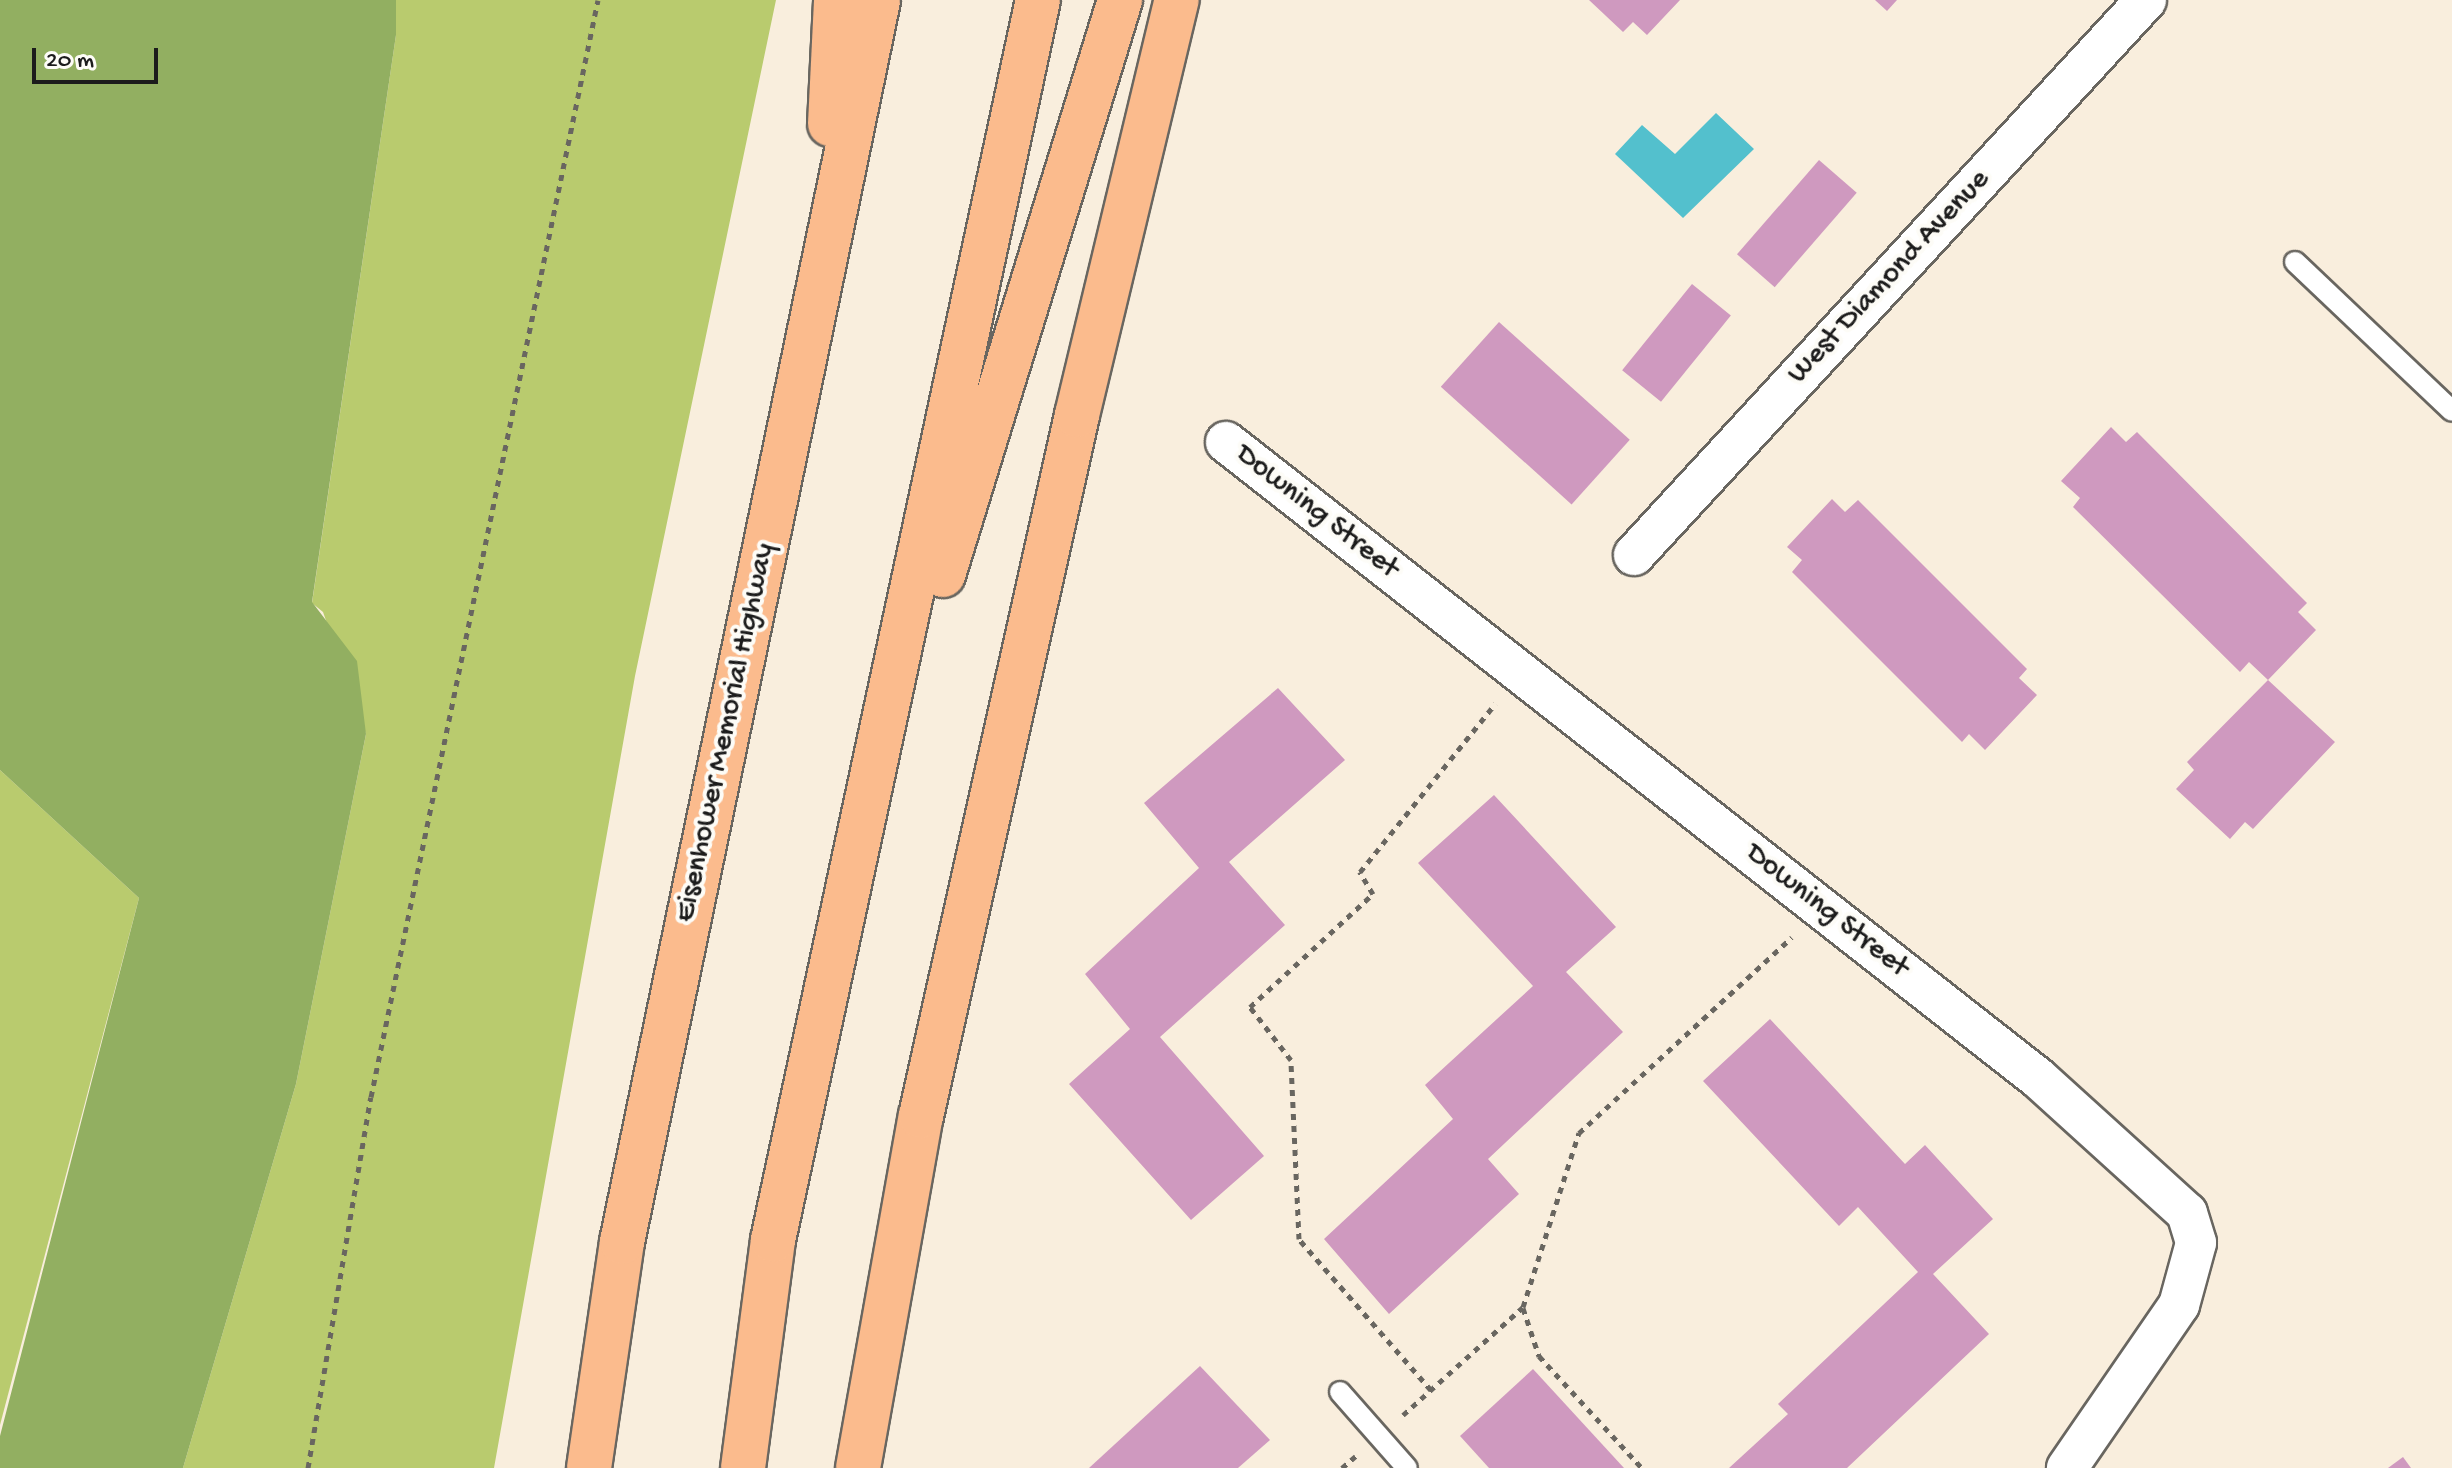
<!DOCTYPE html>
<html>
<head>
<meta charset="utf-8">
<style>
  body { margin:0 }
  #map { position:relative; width:2452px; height:1468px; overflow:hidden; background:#f9eedd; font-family:"Gochi Hand",sans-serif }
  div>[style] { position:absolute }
  .green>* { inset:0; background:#b9cb6e }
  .forest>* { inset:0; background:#92af61 }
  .water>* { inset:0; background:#53c0cd }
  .building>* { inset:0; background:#cf99bf; transform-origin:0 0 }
  .path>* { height:5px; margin-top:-2.5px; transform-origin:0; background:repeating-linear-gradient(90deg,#696660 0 6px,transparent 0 12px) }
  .roads { filter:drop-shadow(2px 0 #696660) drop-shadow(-2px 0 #696660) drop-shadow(0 2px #696660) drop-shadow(0 -2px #696660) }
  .lane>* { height:20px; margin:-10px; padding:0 10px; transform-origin:10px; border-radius:10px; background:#fff }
  .street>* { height:40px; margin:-20px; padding:0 20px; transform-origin:20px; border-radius:20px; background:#fff }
  .highway>* { height:44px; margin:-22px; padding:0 22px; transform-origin:22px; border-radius:22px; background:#fbbb8d }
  span { translate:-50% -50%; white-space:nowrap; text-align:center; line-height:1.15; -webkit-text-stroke:8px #fdfcf7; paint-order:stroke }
  .street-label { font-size:30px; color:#1c1c1c }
  .scale { position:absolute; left:32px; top:48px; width:126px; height:36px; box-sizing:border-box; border:4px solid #1c1c1c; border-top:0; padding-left:10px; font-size:24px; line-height:28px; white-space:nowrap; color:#1c1c1c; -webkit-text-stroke:6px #fdfcf7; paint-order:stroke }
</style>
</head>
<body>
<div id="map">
  <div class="green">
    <div style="clip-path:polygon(396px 0,776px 0,635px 676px,494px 1468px,183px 1468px,296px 1084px,366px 734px,323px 612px,312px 603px,396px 35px)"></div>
    <div style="clip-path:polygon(0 770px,139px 898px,0 1425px)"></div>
  </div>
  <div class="forest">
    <div style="clip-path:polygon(0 0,396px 0,396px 35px,312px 602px,357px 661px,366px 734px,296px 1084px,183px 1468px,0 1468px,0 1436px,139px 898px,0 770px)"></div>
  </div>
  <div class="water">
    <div style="clip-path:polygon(1716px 113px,1754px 149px,1683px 218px,1615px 154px,1642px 125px,1675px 154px)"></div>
  </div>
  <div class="building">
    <div style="clip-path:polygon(1589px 0,1680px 0,1647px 35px,1633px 22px,1623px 32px)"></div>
    <div style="clip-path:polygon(1875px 0,1897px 0,1887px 11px)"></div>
    <div style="left:1819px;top:160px;width:50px;height:125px;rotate:41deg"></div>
    <div style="left:1692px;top:284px;width:50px;height:111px;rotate:39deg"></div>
    <div style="left:1499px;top:322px;width:176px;height:87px;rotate:42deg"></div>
    <div style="clip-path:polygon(2111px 427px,2126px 442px,2137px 432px,2307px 603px,2298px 612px,2316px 630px,2268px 680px,2249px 662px,2240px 672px,2073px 507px,2080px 498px,2061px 481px)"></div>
    <div style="clip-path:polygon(1832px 499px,1845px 512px,1858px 500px,2027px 669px,2019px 678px,2037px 695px,1985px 750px,1969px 734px,1962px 742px,1792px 572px,1802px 560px,1787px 547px)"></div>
    <div style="clip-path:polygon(2268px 680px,2335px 742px,2253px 829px,2245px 822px,2230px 839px,2176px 789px,2194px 770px,2187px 762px)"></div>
    <div style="clip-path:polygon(1278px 688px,1345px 760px,1229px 862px,1285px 925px,1160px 1037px,1264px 1156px,1191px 1220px,1069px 1084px,1130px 1029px,1085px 974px,1199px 868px,1144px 803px)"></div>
    <div style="clip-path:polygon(1494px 795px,1616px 927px,1566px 972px,1623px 1032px,1488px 1159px,1519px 1194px,1389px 1314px,1324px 1239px,1453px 1119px,1425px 1085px,1533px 986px,1418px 863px)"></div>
    <div style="clip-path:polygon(1770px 1019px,1905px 1164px,1925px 1145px,1993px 1219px,1933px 1274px,1989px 1334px,1847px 1468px,1729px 1468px,1788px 1414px,1778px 1404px,1918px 1272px,1858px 1207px,1839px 1226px,1703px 1081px)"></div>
    <div style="clip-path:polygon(1200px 1366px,1270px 1440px,1238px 1468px,1089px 1468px)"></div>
    <div style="clip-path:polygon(1533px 1369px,1624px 1468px,1489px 1468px,1460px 1436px)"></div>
    <div style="clip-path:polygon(2403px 1457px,2411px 1468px,2388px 1468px)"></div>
  </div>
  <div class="path">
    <div style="left:1523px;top:1308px;width:51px;rotate:71.6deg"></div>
    <div style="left:1539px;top:1356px;width:152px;rotate:47.4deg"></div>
    <div style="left:1431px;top:1390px;width:201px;rotate:-131.2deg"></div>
    <div style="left:1299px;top:1239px;width:179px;rotate:-92.6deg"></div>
    <div style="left:1291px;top:1060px;width:67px;rotate:-127.7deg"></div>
    <div style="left:1250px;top:1007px;width:167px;rotate:-42.6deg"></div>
    <div style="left:1373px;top:894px;width:26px;rotate:-121deg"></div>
    <div style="left:1360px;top:872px;width:216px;rotate:-51.2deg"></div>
    <div style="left:1403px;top:1415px;width:161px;rotate:-42deg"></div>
    <div style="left:1523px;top:1307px;width:183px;rotate:-72.2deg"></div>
    <div style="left:1579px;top:1133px;width:289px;rotate:-42.6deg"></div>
    <div style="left:308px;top:1468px;width:376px;rotate:-80.4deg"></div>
    <div style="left:371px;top:1097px;width:1120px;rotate:-78.31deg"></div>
    <div style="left:1342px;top:1468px;width:18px;rotate:-41deg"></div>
  </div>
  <div class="roads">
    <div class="lane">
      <div style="left:2295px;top:262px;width:216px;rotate:43.5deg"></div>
      <div style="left:1340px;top:1392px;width:101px;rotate:48.6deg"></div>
    </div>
    <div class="street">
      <div style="left:1226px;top:442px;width:1031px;rotate:38.07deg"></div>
      <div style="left:2038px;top:1078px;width:201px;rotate:42.2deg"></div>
      <div style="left:2187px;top:1213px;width:31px;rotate:73deg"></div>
      <div style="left:2196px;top:1243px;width:64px;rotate:105.3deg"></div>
      <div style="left:2179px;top:1305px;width:198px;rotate:124.5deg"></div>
      <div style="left:1634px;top:555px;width:755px;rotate:-47.31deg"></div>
    </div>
    <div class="highway">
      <div style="left:830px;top:124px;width:124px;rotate:-87.2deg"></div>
      <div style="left:943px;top:575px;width:602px;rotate:-72.89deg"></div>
      <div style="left:589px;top:1468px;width:228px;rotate:-81.7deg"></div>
      <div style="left:622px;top:1242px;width:1268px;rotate:-78.35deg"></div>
      <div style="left:743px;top:1468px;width:230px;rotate:-82.5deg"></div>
      <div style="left:773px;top:1240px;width:1268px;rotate:-77.94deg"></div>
      <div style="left:858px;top:1468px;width:358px;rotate:-79.9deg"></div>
      <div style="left:921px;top:1116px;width:718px;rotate:-77.45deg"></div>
      <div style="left:1077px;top:415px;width:427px;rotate:-76.5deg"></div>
    </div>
  </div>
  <div class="street-label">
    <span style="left:1890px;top:278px;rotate:-47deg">West Diamond Avenue</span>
    <span style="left:1316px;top:513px;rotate:38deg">Downing Street</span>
    <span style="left:727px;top:733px;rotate:-78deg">Eisenhower Memorial Highway</span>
    <span style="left:1826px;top:912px;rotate:38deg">Downing Street</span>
  </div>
  <div class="scale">20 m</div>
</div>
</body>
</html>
